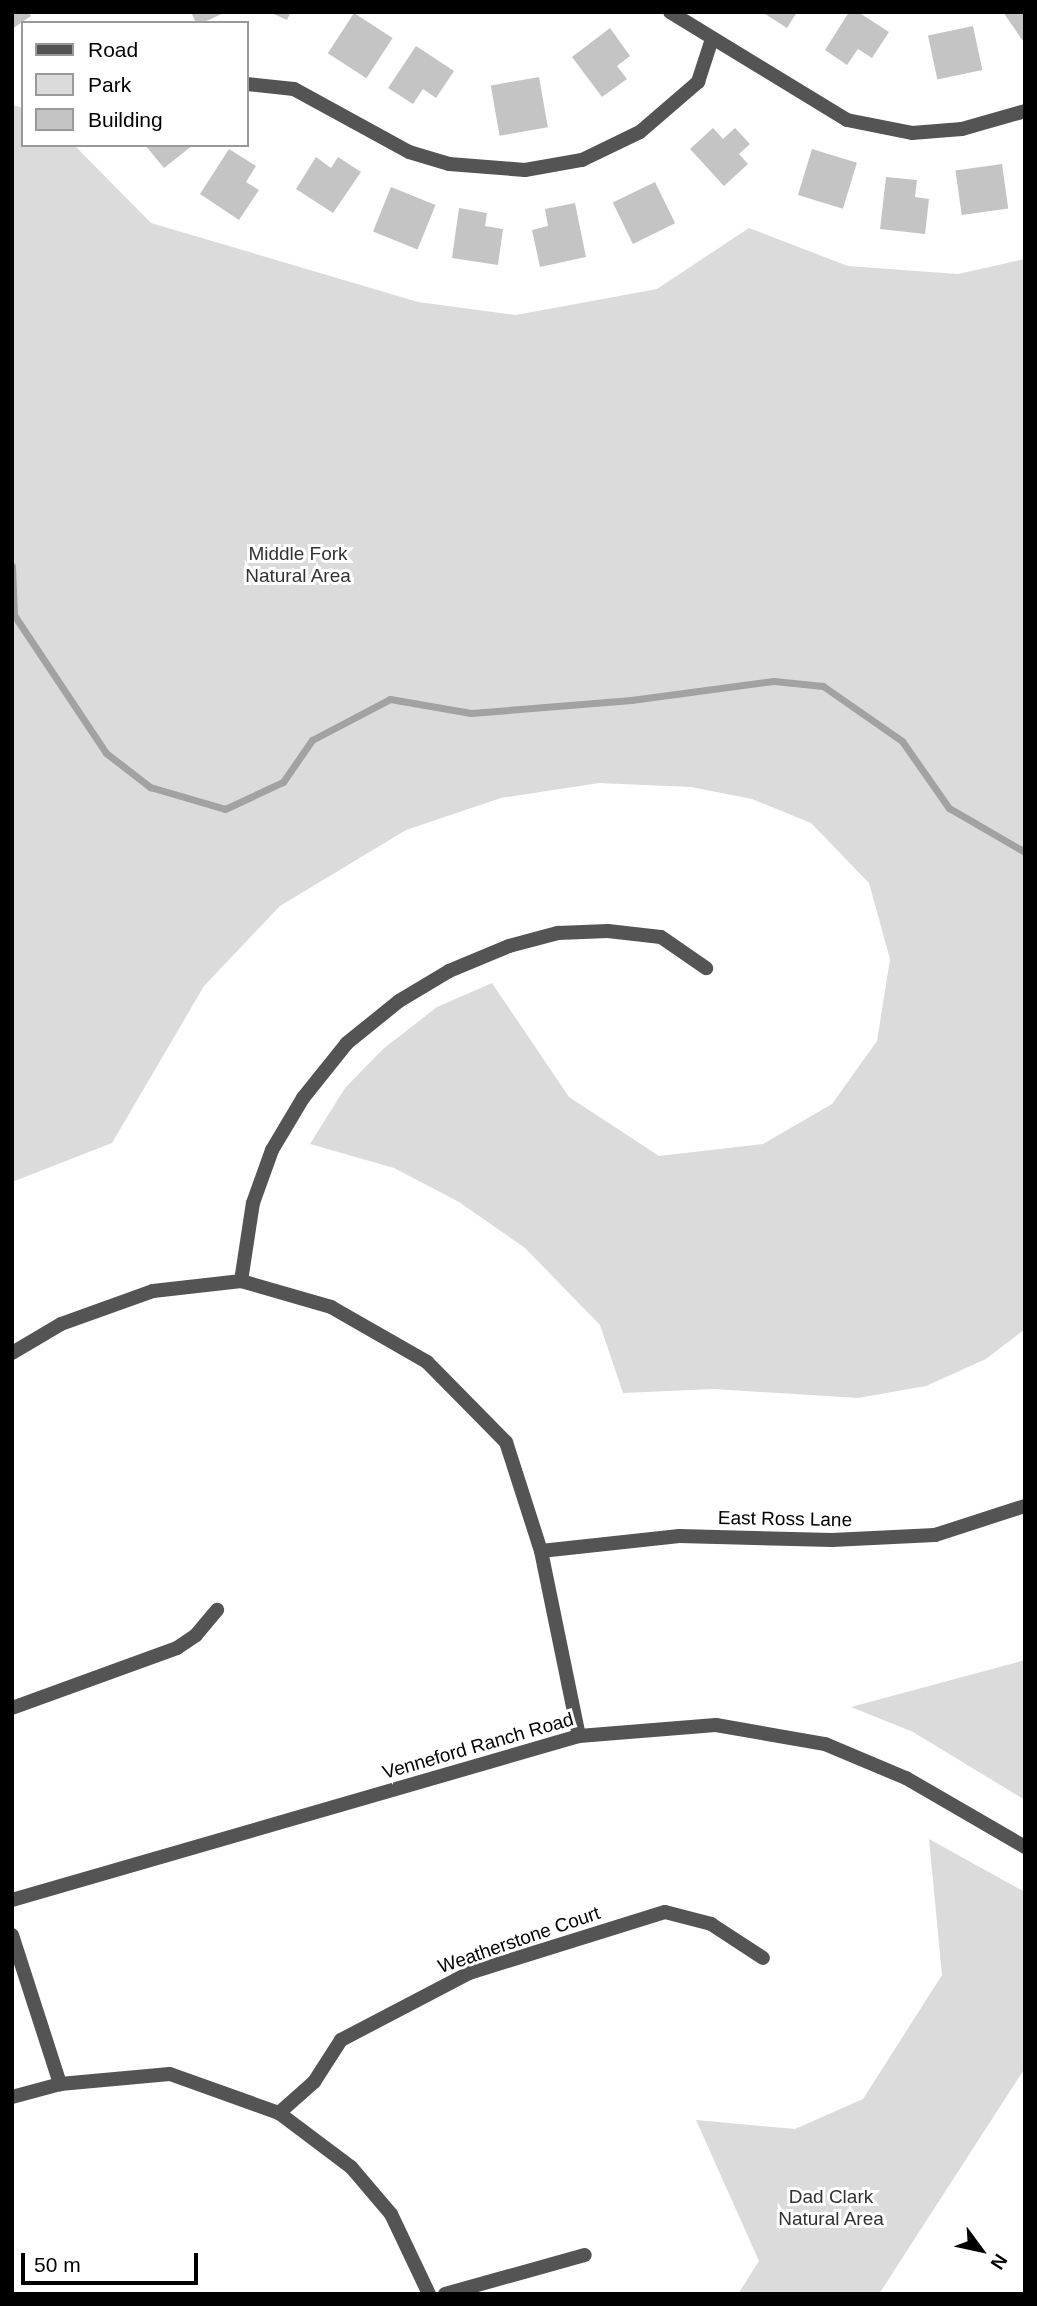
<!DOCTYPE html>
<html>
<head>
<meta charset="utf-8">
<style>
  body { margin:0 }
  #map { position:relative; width:1037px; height:2306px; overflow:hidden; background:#fff; font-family:Arial,sans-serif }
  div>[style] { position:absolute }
  .green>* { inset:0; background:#dbdbdb }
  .stream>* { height:7px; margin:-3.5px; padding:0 3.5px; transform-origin:3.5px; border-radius:3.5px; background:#a2a2a2 }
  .building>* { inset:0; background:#c4c4c4; transform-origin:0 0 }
  .minor>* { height:14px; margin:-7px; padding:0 7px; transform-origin:7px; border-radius:7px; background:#545454 }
  .tertiary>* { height:14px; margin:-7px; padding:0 7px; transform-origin:7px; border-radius:7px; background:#545454 }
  span { translate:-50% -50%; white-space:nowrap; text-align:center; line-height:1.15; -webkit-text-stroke:6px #fff; paint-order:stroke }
  .park-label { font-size:19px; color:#323232 }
  .street-label { font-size:19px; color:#000 }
  .frame { position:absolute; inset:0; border:14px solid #000; pointer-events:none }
  .legend { position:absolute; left:21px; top:21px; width:228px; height:126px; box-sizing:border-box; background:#fff; border:2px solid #999; margin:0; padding:9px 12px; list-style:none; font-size:21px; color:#000 }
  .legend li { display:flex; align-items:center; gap:14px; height:35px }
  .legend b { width:35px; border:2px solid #999 }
  .north { position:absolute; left:946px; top:2215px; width:70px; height:70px; -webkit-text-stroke:5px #fff; paint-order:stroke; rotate:123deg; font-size:19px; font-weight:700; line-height:28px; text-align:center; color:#000 }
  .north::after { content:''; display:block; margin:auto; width:24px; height:32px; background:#000; clip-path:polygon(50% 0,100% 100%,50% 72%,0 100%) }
  .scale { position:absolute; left:21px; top:2253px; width:177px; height:32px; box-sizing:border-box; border:4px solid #000; border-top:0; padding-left:9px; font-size:21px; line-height:24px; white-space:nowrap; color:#000; -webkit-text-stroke:5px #fff; paint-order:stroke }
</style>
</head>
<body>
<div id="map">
  <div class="green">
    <div style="clip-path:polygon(12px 105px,23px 108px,23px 145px,74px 145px,151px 223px,418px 302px,516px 315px,657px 289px,749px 228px,848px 266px,958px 274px,1025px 259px,1025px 1329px,986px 1359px,926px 1386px,858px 1398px,714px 1389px,623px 1393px,600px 1325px,525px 1248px,459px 1202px,394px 1168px,310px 1144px,345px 1088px,383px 1049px,437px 1007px,492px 983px,569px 1097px,659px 1156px,763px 1144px,832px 1104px,877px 1041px,890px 959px,869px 883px,811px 823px,752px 799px,691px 787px,599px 783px,501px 798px,406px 830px,280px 906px,204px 986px,112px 1143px,12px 1182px)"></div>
    <div style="clip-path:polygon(1025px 1660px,1025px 1800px,913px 1732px,851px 1707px)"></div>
    <div style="clip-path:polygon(929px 1839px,1025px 1892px,1025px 2068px,879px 2294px,738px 2294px,759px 2261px,696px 2120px,795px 2129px,863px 2099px,942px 1975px)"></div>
  </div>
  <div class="stream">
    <div style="left:12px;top:566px;width:49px;rotate:87.7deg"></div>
    <div style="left:14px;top:615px;width:166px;rotate:56.3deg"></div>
    <div style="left:106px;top:753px;width:56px;rotate:37.7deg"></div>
    <div style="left:150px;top:787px;width:78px;rotate:16.3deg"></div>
    <div style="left:225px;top:809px;width:64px;rotate:-25deg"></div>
    <div style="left:283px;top:782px;width:51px;rotate:-55.4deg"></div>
    <div style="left:312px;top:740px;width:88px;rotate:-27.7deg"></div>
    <div style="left:390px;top:699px;width:82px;rotate:9.8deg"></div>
    <div style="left:471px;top:713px;width:161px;rotate:-4.6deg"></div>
    <div style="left:631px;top:700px;width:144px;rotate:-7.6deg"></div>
    <div style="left:774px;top:681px;width:49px;rotate:5.8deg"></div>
    <div style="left:823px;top:686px;width:96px;rotate:34.8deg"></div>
    <div style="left:902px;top:741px;width:82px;rotate:55deg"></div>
    <div style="left:949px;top:808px;width:88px;rotate:30.1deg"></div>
  </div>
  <div class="building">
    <div style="clip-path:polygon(12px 12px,29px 12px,31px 16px,12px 29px)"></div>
    <div style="clip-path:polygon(191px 12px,226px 12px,202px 23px,196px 23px)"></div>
    <div style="clip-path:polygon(269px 12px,291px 12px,287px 20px)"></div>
    <div style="clip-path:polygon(762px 12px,797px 12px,787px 28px)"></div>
    <div style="clip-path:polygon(849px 12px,858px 12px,889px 32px,872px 58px,858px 49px,847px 65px,825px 50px)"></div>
    <div style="clip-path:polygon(1003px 12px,1025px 12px,1025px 44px)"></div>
    <div style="left:354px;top:13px;width:46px;height:48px;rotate:33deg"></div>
    <div style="left:973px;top:26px;width:45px;height:46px;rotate:78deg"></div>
    <div style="clip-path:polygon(610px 28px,630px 56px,617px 66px,627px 79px,602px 97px,572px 57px)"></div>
    <div style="clip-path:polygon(416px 46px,454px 71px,436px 98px,423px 89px,413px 104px,388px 88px)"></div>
    <div style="left:539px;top:77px;width:51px;height:49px;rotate:80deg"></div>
    <div style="clip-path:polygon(713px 128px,723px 139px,735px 128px,750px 144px,739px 154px,748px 164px,724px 186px,690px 149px)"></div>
    <div style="clip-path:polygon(145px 145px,193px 145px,164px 168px)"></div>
    <div style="clip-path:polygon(229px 149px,256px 166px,246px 182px,259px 190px,239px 220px,200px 194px)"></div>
    <div style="left:812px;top:149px;width:47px;height:48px;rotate:17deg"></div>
    <div style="clip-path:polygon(316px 157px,331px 168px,338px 157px,361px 172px,333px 213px,296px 189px)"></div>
    <div style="left:1002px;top:164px;width:45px;height:47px;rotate:82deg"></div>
    <div style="clip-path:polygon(886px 177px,917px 180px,915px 197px,929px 199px,925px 234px,880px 229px)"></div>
    <div style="left:655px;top:182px;width:46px;height:47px;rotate:64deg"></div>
    <div style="left:391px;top:187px;width:48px;height:48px;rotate:22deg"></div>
    <div style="clip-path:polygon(575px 203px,586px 257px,540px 267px,532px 230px,548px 226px,545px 209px)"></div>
    <div style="clip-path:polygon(459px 208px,487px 213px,485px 226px,503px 229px,498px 265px,452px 258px)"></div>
  </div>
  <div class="minor">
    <div style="left:670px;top:12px;width:207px;rotate:31.4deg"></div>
    <div style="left:847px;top:120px;width:66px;rotate:11.3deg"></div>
    <div style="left:912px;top:133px;width:50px;rotate:-4.6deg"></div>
    <div style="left:962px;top:129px;width:66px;rotate:-15.9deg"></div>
    <div style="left:247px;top:84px;width:47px;rotate:6.1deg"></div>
    <div style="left:294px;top:89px;width:131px;rotate:28.7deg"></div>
    <div style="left:409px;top:152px;width:42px;rotate:16.7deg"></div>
    <div style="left:449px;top:164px;width:76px;rotate:4.5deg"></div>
    <div style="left:525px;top:170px;width:58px;rotate:-10deg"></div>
    <div style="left:582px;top:160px;width:64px;rotate:-25.8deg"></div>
    <div style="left:640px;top:132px;width:77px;rotate:-40.8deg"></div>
    <div style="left:698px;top:82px;width:45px;rotate:-72deg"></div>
    <div style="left:241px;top:1281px;width:79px;rotate:-81.3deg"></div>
    <div style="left:253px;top:1203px;width:56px;rotate:-70.3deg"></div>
    <div style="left:272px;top:1150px;width:61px;rotate:-59.2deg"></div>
    <div style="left:303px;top:1098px;width:70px;rotate:-51.3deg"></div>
    <div style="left:347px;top:1043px;width:67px;rotate:-38.9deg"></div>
    <div style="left:399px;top:1001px;width:58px;rotate:-31deg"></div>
    <div style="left:449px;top:971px;width:65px;rotate:-22.6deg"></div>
    <div style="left:509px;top:946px;width:51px;rotate:-14.9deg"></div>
    <div style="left:558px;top:933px;width:50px;rotate:-2.3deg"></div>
    <div style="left:608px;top:931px;width:53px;rotate:6.5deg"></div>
    <div style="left:661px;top:937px;width:55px;rotate:34.6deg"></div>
    <div style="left:12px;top:1353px;width:57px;rotate:-30.6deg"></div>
    <div style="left:61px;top:1324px;width:98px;rotate:-19.7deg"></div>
    <div style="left:153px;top:1291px;width:89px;rotate:-6.5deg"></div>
    <div style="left:241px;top:1281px;width:94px;rotate:16.1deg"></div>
    <div style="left:331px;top:1307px;width:111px;rotate:29.8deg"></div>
    <div style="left:427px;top:1362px;width:112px;rotate:45.4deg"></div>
    <div style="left:506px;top:1442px;width:114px;rotate:72.2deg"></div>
    <div style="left:541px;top:1551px;width:189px;rotate:78.4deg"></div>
    <div style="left:541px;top:1551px;width:139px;rotate:-6.2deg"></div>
    <div style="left:679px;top:1536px;width:153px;rotate:1.5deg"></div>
    <div style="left:832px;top:1540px;width:103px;rotate:-2.8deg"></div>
    <div style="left:935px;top:1535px;width:95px;rotate:-17.9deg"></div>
    <div style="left:12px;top:1708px;width:176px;rotate:-20deg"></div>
    <div style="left:177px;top:1648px;width:23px;rotate:-34deg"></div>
    <div style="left:196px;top:1635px;width:33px;rotate:-50deg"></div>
    <div style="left:12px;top:1935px;width:157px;rotate:72.1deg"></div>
    <div style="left:12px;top:2097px;width:50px;rotate:-15.2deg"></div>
    <div style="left:60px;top:2084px;width:110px;rotate:-5.2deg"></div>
    <div style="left:170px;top:2074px;width:116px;rotate:19.7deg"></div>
    <div style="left:279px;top:2113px;width:90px;rotate:36.9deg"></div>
    <div style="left:351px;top:2167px;width:62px;rotate:49.6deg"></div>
    <div style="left:391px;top:2214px;width:89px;rotate:64.6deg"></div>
    <div style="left:279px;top:2113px;width:47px;rotate:-41.5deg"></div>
    <div style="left:314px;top:2082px;width:50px;rotate:-57.3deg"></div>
    <div style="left:341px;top:2040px;width:144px;rotate:-27.6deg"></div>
    <div style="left:469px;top:1973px;width:205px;rotate:-17.3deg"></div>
    <div style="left:665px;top:1912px;width:48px;rotate:14.6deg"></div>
    <div style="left:711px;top:1924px;width:62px;rotate:33.2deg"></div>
    <div style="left:445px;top:2294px;width:145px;rotate:-15.6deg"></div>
  </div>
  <div class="tertiary">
    <div style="left:12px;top:1900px;width:590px;rotate:-16.13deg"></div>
    <div style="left:579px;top:1736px;width:137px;rotate:-4.6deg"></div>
    <div style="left:716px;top:1725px;width:111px;rotate:9.9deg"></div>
    <div style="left:825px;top:1744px;width:88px;rotate:22.8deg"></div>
    <div style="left:906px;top:1778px;width:138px;rotate:30.1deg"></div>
  </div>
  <div class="park-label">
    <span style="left:298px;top:565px">Middle Fork<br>Natural Area</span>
    <span style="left:831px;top:2208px">Dad Clark<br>Natural Area</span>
  </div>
  <div class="street-label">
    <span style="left:785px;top:1519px;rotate:1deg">East Ross Lane</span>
    <span style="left:478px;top:1746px;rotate:-16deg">Venneford Ranch Road</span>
    <span style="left:519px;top:1940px;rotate:-19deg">Weatherstone Court</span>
  </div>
  <div class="frame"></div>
  <ul class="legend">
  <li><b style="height:9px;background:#545454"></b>Road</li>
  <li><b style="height:19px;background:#dbdbdb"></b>Park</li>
  <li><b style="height:19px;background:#c4c4c4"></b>Building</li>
  </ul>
  <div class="north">N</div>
  <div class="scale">50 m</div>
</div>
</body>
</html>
